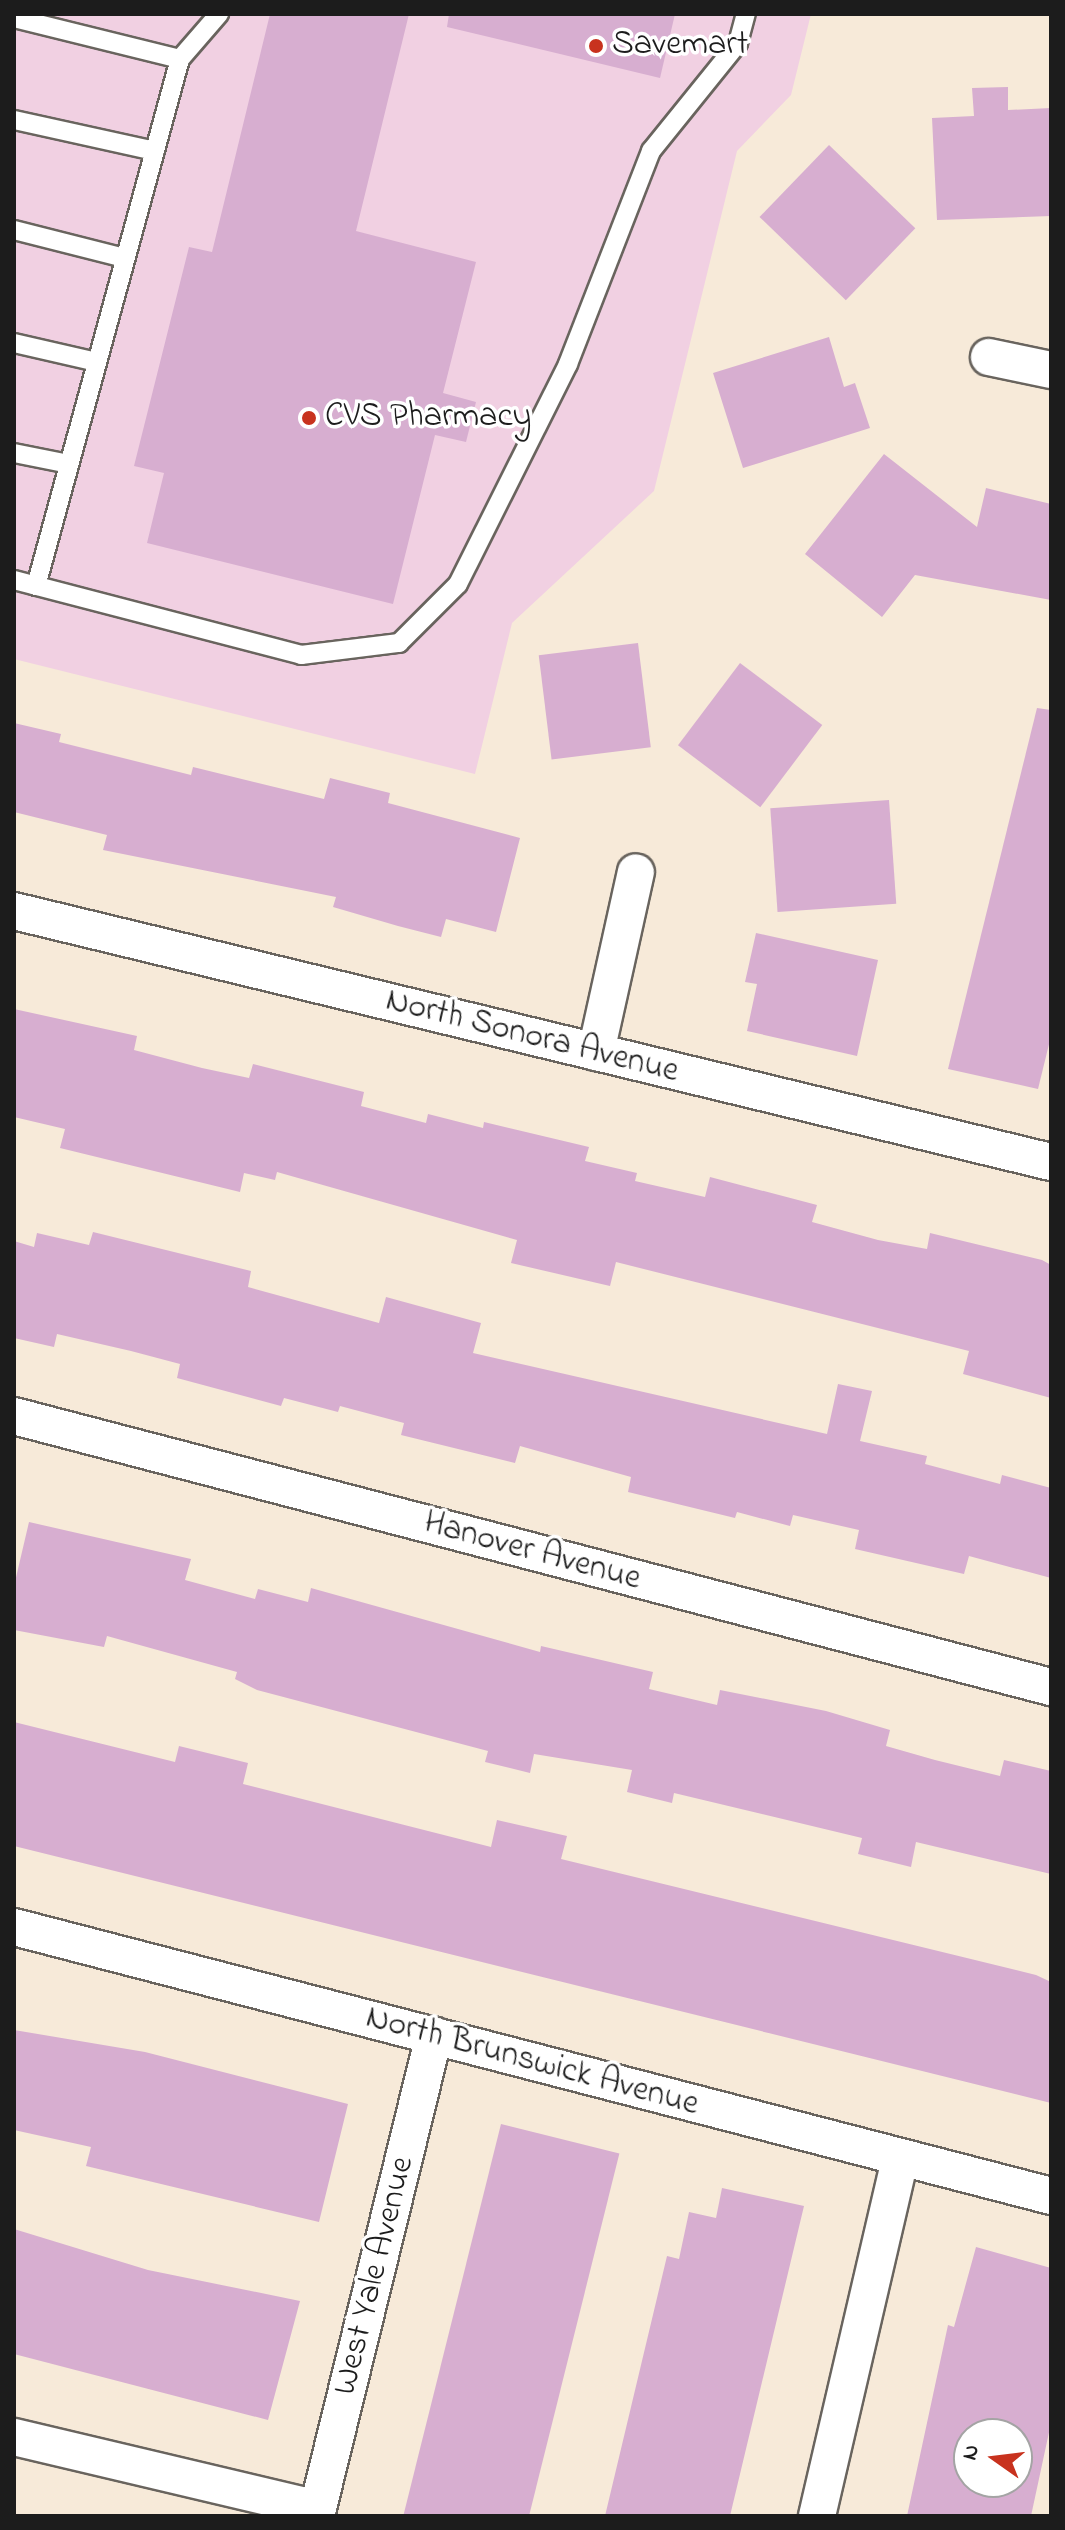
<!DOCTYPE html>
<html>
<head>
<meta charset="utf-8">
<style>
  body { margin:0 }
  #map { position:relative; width:1065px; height:2530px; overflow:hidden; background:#f7ead9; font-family:"Indie Flower",sans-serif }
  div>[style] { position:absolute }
  .built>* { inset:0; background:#f1d0e2 }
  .building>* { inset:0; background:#d7aed0; transform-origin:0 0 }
  .roads { filter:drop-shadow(2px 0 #69645e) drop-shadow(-2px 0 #69645e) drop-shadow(0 2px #69645e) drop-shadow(0 -2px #69645e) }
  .lane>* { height:18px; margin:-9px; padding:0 9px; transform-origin:9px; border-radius:9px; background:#fff }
  .street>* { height:36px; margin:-18px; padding:0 18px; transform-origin:18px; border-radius:18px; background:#fff }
  .dots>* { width:22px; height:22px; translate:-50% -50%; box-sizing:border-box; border:4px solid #fff; border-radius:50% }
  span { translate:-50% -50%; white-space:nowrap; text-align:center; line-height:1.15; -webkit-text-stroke:7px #fff; paint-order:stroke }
  .poi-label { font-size:34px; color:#1c1c1c }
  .left { translate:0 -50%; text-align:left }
  .street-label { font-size:34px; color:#1c1c1c }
  .frame { position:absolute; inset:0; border:16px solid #1c1c1c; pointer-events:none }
  .north { position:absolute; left:953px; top:2418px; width:80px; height:80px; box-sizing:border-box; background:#fff; border:2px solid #a4a4a4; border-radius:50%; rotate:284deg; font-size:22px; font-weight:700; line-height:32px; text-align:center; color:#1c1c1c }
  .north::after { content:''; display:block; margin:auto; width:28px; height:36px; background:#c8321e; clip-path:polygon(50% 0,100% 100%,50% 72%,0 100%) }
</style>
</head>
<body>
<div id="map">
  <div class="built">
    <div style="clip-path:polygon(14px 14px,811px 14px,791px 95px,737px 151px,654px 491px,512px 623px,475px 774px,14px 659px)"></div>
  </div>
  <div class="building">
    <div style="clip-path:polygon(270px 14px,409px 14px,356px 231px,476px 262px,443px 393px,476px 402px,466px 442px,435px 435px,393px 604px,147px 543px,164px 473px,134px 466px,189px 247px,212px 252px)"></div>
    <div style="clip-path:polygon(449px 14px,675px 14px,660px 78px,447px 27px)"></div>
    <div style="clip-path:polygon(1008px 87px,1008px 110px,1051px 108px,1051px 216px,937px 220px,932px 118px,974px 116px,972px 88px)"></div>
    <div style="left:829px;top:145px;width:120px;height:100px;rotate:44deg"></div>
    <div style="clip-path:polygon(829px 337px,844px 387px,855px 383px,870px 428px,743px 468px,713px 373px)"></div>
    <div style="clip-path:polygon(884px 454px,977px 527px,986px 488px,1051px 504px,1051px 600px,915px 575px,882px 617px,805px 554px)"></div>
    <div style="left:638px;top:643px;width:105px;height:100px;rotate:83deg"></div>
    <div style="left:740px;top:663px;width:103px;height:103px;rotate:37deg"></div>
    <div style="clip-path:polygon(1037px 708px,1051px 710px,1051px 1036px,1038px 1089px,948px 1069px)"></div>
    <div style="clip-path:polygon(14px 723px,61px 734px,59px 742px,191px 775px,193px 767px,324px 799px,330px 778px,390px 793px,388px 803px,520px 838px,496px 932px,446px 919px,441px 937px,398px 926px,333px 907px,336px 897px,103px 850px,107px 835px,14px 812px)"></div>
    <div style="left:889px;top:800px;width:104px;height:119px;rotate:86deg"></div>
    <div style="clip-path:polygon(756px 933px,878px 960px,857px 1056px,747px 1031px,757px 984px,745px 982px)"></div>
    <div style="clip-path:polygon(14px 1009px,137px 1036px,134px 1050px,202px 1068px,249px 1078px,253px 1064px,364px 1092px,361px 1106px,426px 1123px,428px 1114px,483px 1128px,484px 1122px,589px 1147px,585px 1161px,637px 1173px,635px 1181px,705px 1197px,710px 1177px,817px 1205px,812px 1222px,878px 1240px,927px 1249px,930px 1233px,1042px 1260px,1051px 1265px,1051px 1398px,963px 1374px,969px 1351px,616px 1262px,610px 1286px,511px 1263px,517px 1240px,277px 1172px,275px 1180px,244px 1173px,240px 1192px,60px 1148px,65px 1129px,14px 1117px)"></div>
    <div style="clip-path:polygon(93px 1232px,251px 1271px,248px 1287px,379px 1323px,386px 1297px,481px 1323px,473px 1353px,827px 1434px,838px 1384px,872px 1391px,860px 1441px,927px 1456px,925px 1464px,1000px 1484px,1002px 1475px,1051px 1488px,1051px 1578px,969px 1556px,964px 1574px,855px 1549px,859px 1530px,793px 1515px,790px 1526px,737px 1512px,735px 1518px,628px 1492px,631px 1477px,520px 1446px,515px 1463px,401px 1435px,404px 1423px,340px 1406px,338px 1412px,284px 1398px,281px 1406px,177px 1378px,180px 1364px,131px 1351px,57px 1334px,54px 1347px,14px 1338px,14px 1241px,34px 1247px,37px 1233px,89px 1245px)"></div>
    <div style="clip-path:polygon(29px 1522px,191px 1559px,185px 1580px,255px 1599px,258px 1589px,308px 1602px,311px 1588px,540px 1652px,541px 1646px,653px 1672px,649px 1689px,717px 1705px,720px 1690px,826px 1711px,890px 1730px,886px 1746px,935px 1760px,1000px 1776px,1004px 1760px,1051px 1771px,1051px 1874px,916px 1842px,911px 1867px,858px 1854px,862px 1838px,674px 1793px,672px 1803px,627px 1792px,632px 1770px,534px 1754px,530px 1773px,485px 1762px,488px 1751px,257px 1690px,235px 1679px,237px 1672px,107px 1636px,104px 1647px,14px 1630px,14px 1586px)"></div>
    <div style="clip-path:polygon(14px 1722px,175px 1762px,179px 1746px,248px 1763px,243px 1784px,491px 1847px,497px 1820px,567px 1836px,561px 1859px,1036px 1975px,1051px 1982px,1051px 2103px,14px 1846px)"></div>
    <div style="clip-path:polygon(14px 2030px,145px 2052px,348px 2104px,319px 2222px,86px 2166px,91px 2147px,14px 2130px)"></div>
    <div style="left:501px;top:2124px;width:122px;height:403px;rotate:14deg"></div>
    <div style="clip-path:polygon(722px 2188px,804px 2206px,730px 2516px,605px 2516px,667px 2256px,679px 2259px,689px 2212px,716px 2218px)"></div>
    <div style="clip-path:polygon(14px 2229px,148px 2270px,300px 2301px,268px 2420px,14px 2354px)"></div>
    <div style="clip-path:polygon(evenodd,976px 2247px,1051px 2268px,1051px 2423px,1031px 2516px,907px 2516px,948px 2325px,954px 2327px,976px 2247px,969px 2434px,1017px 2434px,1017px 2482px,969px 2482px,969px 2434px)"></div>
  </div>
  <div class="roads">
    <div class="lane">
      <div style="left:14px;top:18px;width:171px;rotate:13.9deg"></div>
      <div style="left:180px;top:59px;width:60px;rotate:-49.1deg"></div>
      <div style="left:14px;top:120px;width:144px;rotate:12.4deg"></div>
      <div style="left:14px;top:230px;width:114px;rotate:14.2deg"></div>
      <div style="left:14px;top:343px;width:85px;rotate:12.9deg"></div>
      <div style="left:14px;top:453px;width:56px;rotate:11.3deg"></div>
      <div style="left:14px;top:580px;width:297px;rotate:14.6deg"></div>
      <div style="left:301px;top:655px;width:99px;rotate:-7deg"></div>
      <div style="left:399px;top:643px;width:83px;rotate:-45deg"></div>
      <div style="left:458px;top:584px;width:246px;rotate:-63.4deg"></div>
      <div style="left:568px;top:364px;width:229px;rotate:-68.7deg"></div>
      <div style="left:651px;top:151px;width:139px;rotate:-51.1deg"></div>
      <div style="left:738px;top:43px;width:30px;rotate:-75deg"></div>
      <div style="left:36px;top:586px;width:546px;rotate:-74.72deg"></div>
    </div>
    <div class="street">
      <div style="left:989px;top:357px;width:63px;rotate:11.8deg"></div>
      <div style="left:14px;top:911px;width:1067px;rotate:13.61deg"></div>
      <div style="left:596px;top:1052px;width:184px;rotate:-77.5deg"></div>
      <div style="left:14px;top:1416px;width:1072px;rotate:14.65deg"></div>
      <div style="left:14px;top:1927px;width:1071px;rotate:14.54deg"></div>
      <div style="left:14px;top:2437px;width:312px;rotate:13.3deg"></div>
      <div style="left:316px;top:2516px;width:495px;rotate:-76.2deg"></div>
      <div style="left:817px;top:2516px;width:366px;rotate:-76.9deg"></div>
    </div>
  </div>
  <div class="dots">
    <div style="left:596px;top:46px;background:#c8321e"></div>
    <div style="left:309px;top:418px;background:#c8321e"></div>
  </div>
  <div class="poi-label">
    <span class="left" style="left:612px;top:46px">Savemart</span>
    <span class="left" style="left:325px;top:418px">CVS Pharmacy</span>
  </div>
  <div class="street-label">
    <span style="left:532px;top:1037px;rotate:14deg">North Sonora Avenue</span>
    <span style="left:532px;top:1552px;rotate:15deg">Hanover Avenue</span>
    <span style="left:532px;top:2062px;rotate:15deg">North Brunswick Avenue</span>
    <span style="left:375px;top:2276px;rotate:-76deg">West Yale Avenue</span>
  </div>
  <div class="frame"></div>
  <div class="north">N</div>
</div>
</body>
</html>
